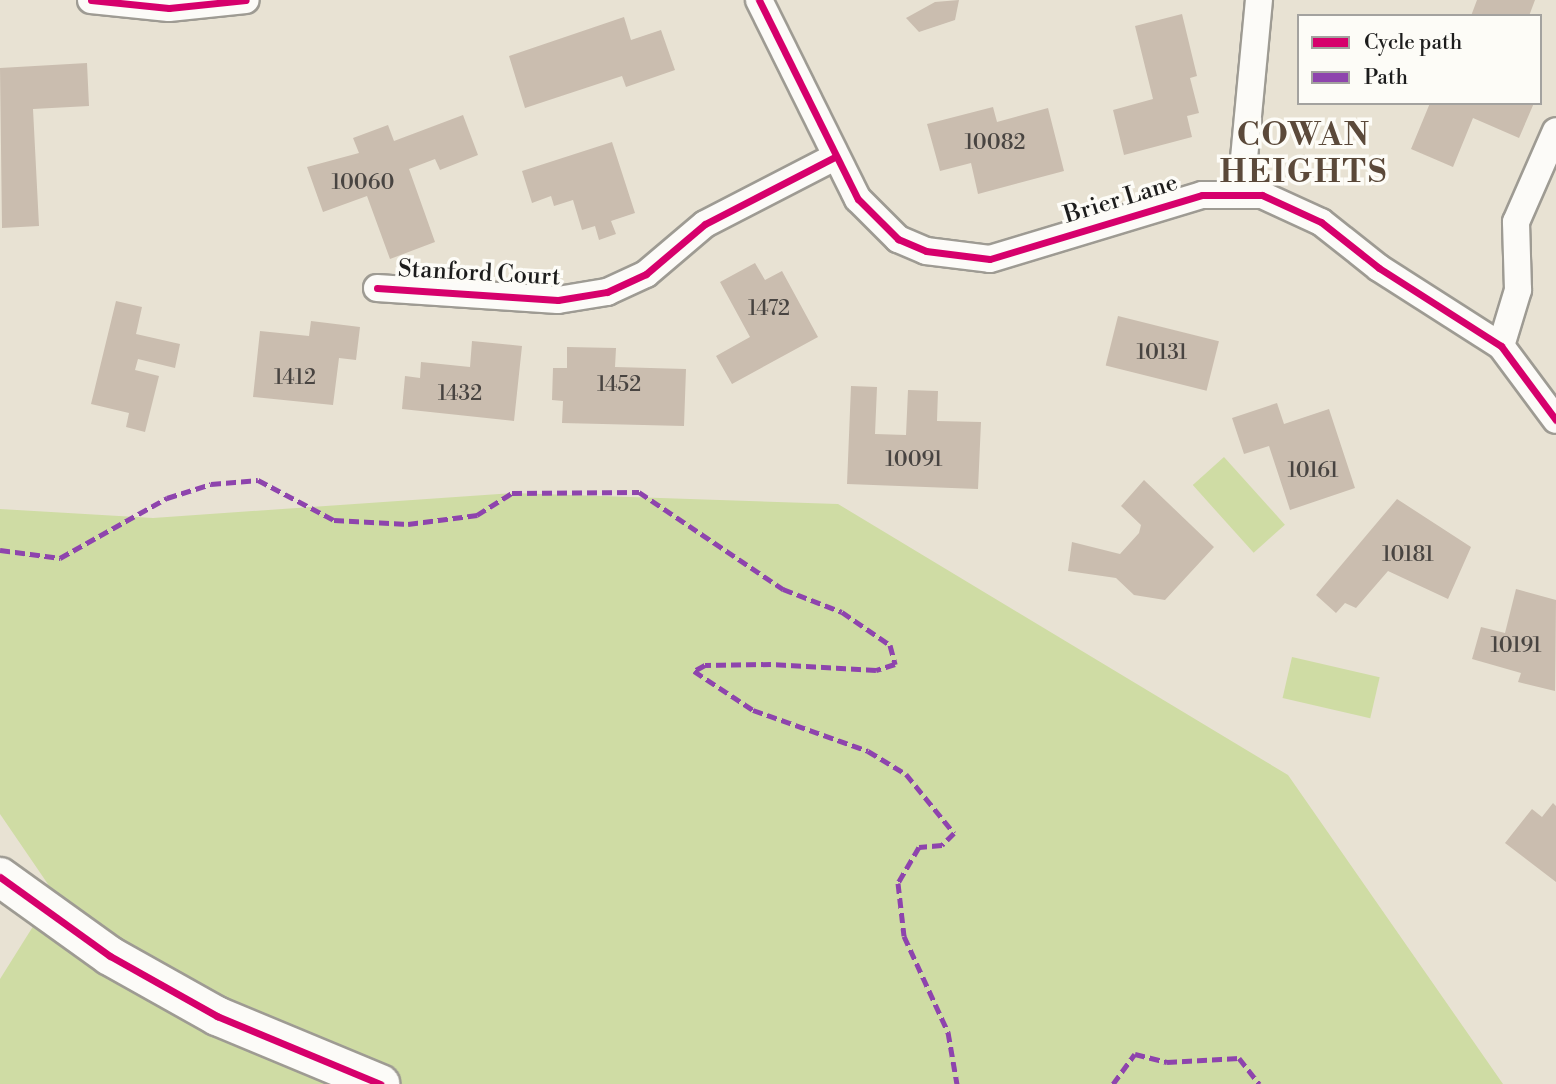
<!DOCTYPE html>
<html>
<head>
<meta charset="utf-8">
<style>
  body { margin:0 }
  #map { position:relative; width:1556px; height:1084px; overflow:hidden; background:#e8e2d3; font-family:"Libre Bodoni",serif }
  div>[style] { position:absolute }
  .green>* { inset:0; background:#cfdca4; transform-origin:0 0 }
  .building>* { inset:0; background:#cabdaf; transform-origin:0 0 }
  .roads { filter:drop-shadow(2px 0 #9e9b93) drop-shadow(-2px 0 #9e9b93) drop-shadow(0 2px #9e9b93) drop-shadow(0 -2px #9e9b93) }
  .street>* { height:26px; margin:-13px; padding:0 13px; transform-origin:13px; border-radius:13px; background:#fcfbf8 }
  .primary>* { height:38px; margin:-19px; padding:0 19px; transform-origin:19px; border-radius:19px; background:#fcfbf8 }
  .quiet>* { height:5px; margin-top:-2.5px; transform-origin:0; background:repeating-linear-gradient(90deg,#8e44ad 0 10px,transparent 0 15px) }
  .cycleway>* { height:7px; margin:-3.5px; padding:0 3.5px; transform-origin:3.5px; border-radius:3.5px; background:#d6006c }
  span { translate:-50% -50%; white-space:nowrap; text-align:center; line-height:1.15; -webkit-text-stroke:7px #fdfcf7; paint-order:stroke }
  .number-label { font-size:21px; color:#484441 }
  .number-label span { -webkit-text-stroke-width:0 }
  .street-label { font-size:24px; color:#1c1c1c }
  .district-label { font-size:32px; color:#5b493a; font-weight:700; letter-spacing:2px }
  .legend { position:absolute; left:1297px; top:14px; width:245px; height:91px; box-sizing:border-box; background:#fdfcf7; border:2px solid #a3a29f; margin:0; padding:9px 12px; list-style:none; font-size:21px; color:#1c1c1c }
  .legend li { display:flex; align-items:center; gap:14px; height:35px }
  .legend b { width:35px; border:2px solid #a3a29f }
</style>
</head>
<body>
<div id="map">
  <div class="green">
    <div style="left:1224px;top:457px;width:91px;height:42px;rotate:48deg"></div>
    <div style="clip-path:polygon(512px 493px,838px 504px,1288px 775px,1503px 1084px,0 1084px,0 979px,54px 893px,0 814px,0 509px,153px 518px)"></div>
    <div style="left:1292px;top:657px;width:90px;height:42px;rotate:13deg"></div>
  </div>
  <div class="building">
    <div style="clip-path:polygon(959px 0,955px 20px,919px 32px,906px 18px,935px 2px)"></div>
    <div style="clip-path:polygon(1477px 0,1535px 0,1529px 16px,1471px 16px)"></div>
    <div style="clip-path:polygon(1182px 14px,1197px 76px,1190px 78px,1199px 113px,1187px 116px,1192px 137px,1124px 155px,1113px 110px,1153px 99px,1135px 26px)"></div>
    <div style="clip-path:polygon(624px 17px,631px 40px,661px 30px,675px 70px,626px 87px,622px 76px,525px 108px,509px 56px)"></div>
    <div style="clip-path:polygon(87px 63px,89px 106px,33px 109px,39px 226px,2px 228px,0 68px)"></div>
    <div style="clip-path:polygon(1430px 103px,1534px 103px,1519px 138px,1473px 118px,1453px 167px,1411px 149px)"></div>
    <div style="clip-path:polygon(993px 107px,997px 122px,1048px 108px,1064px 171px,978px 194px,971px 163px,940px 171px,927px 124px)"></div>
    <div style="clip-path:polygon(463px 115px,478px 155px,440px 170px,435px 159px,409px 169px,435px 242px,390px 259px,367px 196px,323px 212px,307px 167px,359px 153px,353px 138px,388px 125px,394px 141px)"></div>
    <div style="clip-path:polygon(612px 142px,635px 213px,611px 221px,616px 234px,599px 240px,595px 226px,582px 230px,573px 200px,554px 206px,551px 196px,532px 203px,522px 171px)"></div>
    <div style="clip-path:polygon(755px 263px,765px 280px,782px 271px,818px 337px,732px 384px,716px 356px,750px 337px,720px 282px)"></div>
    <div style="clip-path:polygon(116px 301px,142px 307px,136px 334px,180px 344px,175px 368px,138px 359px,135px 370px,159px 376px,145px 432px,126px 427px,129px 413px,91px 404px)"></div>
    <div style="left:1118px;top:316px;width:104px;height:51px;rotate:14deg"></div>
    <div style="clip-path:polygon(311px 321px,360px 327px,356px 360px,339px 358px,333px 405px,253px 397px,260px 331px,309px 336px)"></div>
    <div style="clip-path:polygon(472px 341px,522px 346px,514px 421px,402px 409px,405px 376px,420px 378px,421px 362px,470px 367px)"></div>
    <div style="clip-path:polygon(567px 347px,616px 348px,615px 367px,686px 369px,684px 426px,562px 423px,563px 401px,552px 400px,553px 368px,567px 368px)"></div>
    <div style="clip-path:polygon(851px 386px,877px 387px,875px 434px,906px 435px,908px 390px,938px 391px,937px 421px,981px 422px,978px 489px,847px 484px)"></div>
    <div style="clip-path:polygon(1277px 403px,1284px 424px,1329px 409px,1355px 488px,1290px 510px,1269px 446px,1244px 454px,1232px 418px)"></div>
    <div style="clip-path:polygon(1144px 480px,1214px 547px,1165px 600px,1134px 595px,1116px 578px,1068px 571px,1072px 542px,1120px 554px,1139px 533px,1141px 525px,1121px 506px)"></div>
    <div style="clip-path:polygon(1397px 499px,1471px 547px,1448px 599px,1388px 571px,1356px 608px,1345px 603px,1336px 613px,1316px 595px)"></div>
    <div style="clip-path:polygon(1516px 589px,1556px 600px,1555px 691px,1518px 682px,1521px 673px,1472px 659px,1481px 627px,1505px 633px)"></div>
    <div style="clip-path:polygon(1553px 803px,1556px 806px,1556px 882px,1505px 843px,1532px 809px,1542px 817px)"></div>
  </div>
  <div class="roads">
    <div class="street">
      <div style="left:91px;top:0;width:78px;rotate:5.9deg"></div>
      <div style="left:169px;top:8px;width:77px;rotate:-5.9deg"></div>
      <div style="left:759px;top:0;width:222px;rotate:63.6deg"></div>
      <div style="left:858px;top:199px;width:57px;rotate:45deg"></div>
      <div style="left:898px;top:239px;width:30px;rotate:23deg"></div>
      <div style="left:926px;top:251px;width:64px;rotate:7.1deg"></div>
      <div style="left:990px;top:259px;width:221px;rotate:-16.8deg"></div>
      <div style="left:1202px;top:195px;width:60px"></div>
      <div style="left:1262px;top:195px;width:65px;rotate:24.6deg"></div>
      <div style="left:1321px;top:222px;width:74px;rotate:38.4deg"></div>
      <div style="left:1379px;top:268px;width:145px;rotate:32.6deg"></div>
      <div style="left:1501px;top:346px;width:92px;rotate:53.4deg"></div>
      <div style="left:1241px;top:190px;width:191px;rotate:-84.6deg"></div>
      <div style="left:377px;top:288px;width:181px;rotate:3.8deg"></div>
      <div style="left:558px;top:300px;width:50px;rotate:-9.3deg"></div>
      <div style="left:607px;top:292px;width:43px;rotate:-24.8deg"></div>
      <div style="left:646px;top:274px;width:77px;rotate:-40.3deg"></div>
      <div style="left:705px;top:224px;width:146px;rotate:-27.3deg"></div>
      <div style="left:1501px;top:346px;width:59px;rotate:-73.1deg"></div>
      <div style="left:1518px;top:290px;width:68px;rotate:-91.7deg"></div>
      <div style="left:1516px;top:222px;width:99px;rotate:-66.3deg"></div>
    </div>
    <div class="primary">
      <div style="left:0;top:877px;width:135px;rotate:35.7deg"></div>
      <div style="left:110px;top:956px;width:123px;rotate:29.3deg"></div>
      <div style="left:217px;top:1016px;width:177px;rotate:22.6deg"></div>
    </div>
  </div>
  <div class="quiet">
    <div style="left:0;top:550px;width:61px;rotate:7.6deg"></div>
    <div style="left:60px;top:558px;width:123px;rotate:-29.3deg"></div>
    <div style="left:167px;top:498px;width:46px;rotate:-17.7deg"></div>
    <div style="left:211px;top:484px;width:47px;rotate:-4.9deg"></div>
    <div style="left:258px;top:480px;width:86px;rotate:27.8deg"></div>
    <div style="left:334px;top:520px;width:74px;rotate:3.1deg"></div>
    <div style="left:408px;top:524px;width:70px;rotate:-7.4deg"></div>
    <div style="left:477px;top:515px;width:41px;rotate:-32.2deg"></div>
    <div style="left:512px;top:493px;width:127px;rotate:-0.5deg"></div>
    <div style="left:639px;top:492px;width:174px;rotate:34deg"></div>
    <div style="left:783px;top:589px;width:63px;rotate:21.3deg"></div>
    <div style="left:842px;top:612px;width:58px;rotate:34.5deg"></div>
    <div style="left:890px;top:645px;width:20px;rotate:75deg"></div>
    <div style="left:895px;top:664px;width:20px;rotate:162deg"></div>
    <div style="left:876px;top:670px;width:105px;rotate:-176.7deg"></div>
    <div style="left:771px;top:664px;width:66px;rotate:179.1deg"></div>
    <div style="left:705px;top:665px;width:13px;rotate:151deg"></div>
    <div style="left:694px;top:671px;width:71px;rotate:33.5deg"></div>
    <div style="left:753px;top:710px;width:122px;rotate:19.6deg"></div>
    <div style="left:868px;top:751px;width:44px;rotate:31.2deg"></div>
    <div style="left:906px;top:774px;width:76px;rotate:50.9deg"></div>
    <div style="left:954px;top:833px;width:17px;rotate:135deg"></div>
    <div style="left:942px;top:845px;width:23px;rotate:175deg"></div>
    <div style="left:919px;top:847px;width:42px;rotate:120.3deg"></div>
    <div style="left:898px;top:883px;width:53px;rotate:83.5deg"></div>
    <div style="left:904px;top:936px;width:106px;rotate:65.4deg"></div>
    <div style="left:948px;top:1032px;width:53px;rotate:80.2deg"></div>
    <div style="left:1113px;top:1084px;width:37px;rotate:-54deg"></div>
    <div style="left:1135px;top:1054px;width:33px;rotate:14deg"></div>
    <div style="left:1167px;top:1062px;width:72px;rotate:-3.2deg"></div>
    <div style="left:1239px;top:1058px;width:33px;rotate:52deg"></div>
  </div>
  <div class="cycleway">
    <div style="left:91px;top:0;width:78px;rotate:5.9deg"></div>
    <div style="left:169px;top:8px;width:77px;rotate:-5.9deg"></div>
    <div style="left:759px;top:0;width:222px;rotate:63.6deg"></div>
    <div style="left:858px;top:199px;width:57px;rotate:45deg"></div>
    <div style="left:898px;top:239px;width:30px;rotate:23deg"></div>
    <div style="left:926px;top:251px;width:64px;rotate:7.1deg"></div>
    <div style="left:990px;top:259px;width:221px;rotate:-16.8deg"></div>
    <div style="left:1202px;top:195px;width:60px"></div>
    <div style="left:1262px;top:195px;width:65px;rotate:24.6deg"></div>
    <div style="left:1321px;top:222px;width:74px;rotate:38.4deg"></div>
    <div style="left:1379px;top:268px;width:145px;rotate:32.6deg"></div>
    <div style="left:1501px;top:346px;width:92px;rotate:53.4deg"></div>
    <div style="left:377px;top:288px;width:181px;rotate:3.8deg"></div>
    <div style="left:558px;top:300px;width:50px;rotate:-9.3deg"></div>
    <div style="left:607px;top:292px;width:43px;rotate:-24.8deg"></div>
    <div style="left:646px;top:274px;width:77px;rotate:-40.3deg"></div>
    <div style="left:705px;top:224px;width:146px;rotate:-27.3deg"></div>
    <div style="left:0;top:877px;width:135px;rotate:35.7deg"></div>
    <div style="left:110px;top:956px;width:123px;rotate:29.3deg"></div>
    <div style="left:217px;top:1016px;width:177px;rotate:22.6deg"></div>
  </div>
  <div class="number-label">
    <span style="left:995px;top:143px">10082</span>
    <span style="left:363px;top:183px">10060</span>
    <span style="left:769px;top:309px">1472</span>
    <span style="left:1162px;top:353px">10131</span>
    <span style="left:295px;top:378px">1412</span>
    <span style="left:619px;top:385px">1452</span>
    <span style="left:460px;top:394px">1432</span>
    <span style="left:914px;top:460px">10091</span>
    <span style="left:1313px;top:471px">10161</span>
    <span style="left:1408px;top:555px">10181</span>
    <span style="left:1516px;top:646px">10191</span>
  </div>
  <div class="street-label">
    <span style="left:1121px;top:200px;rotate:-17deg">Brier Lane</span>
    <span style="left:479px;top:274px;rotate:3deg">Stanford Court</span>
  </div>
  <div class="district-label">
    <span style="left:1304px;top:154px">COWAN<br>HEIGHTS</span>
  </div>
  <ul class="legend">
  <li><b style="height:9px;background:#d6006c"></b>Cycle path</li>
  <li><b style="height:9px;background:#8e44ad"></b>Path</li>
  </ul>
</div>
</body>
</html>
